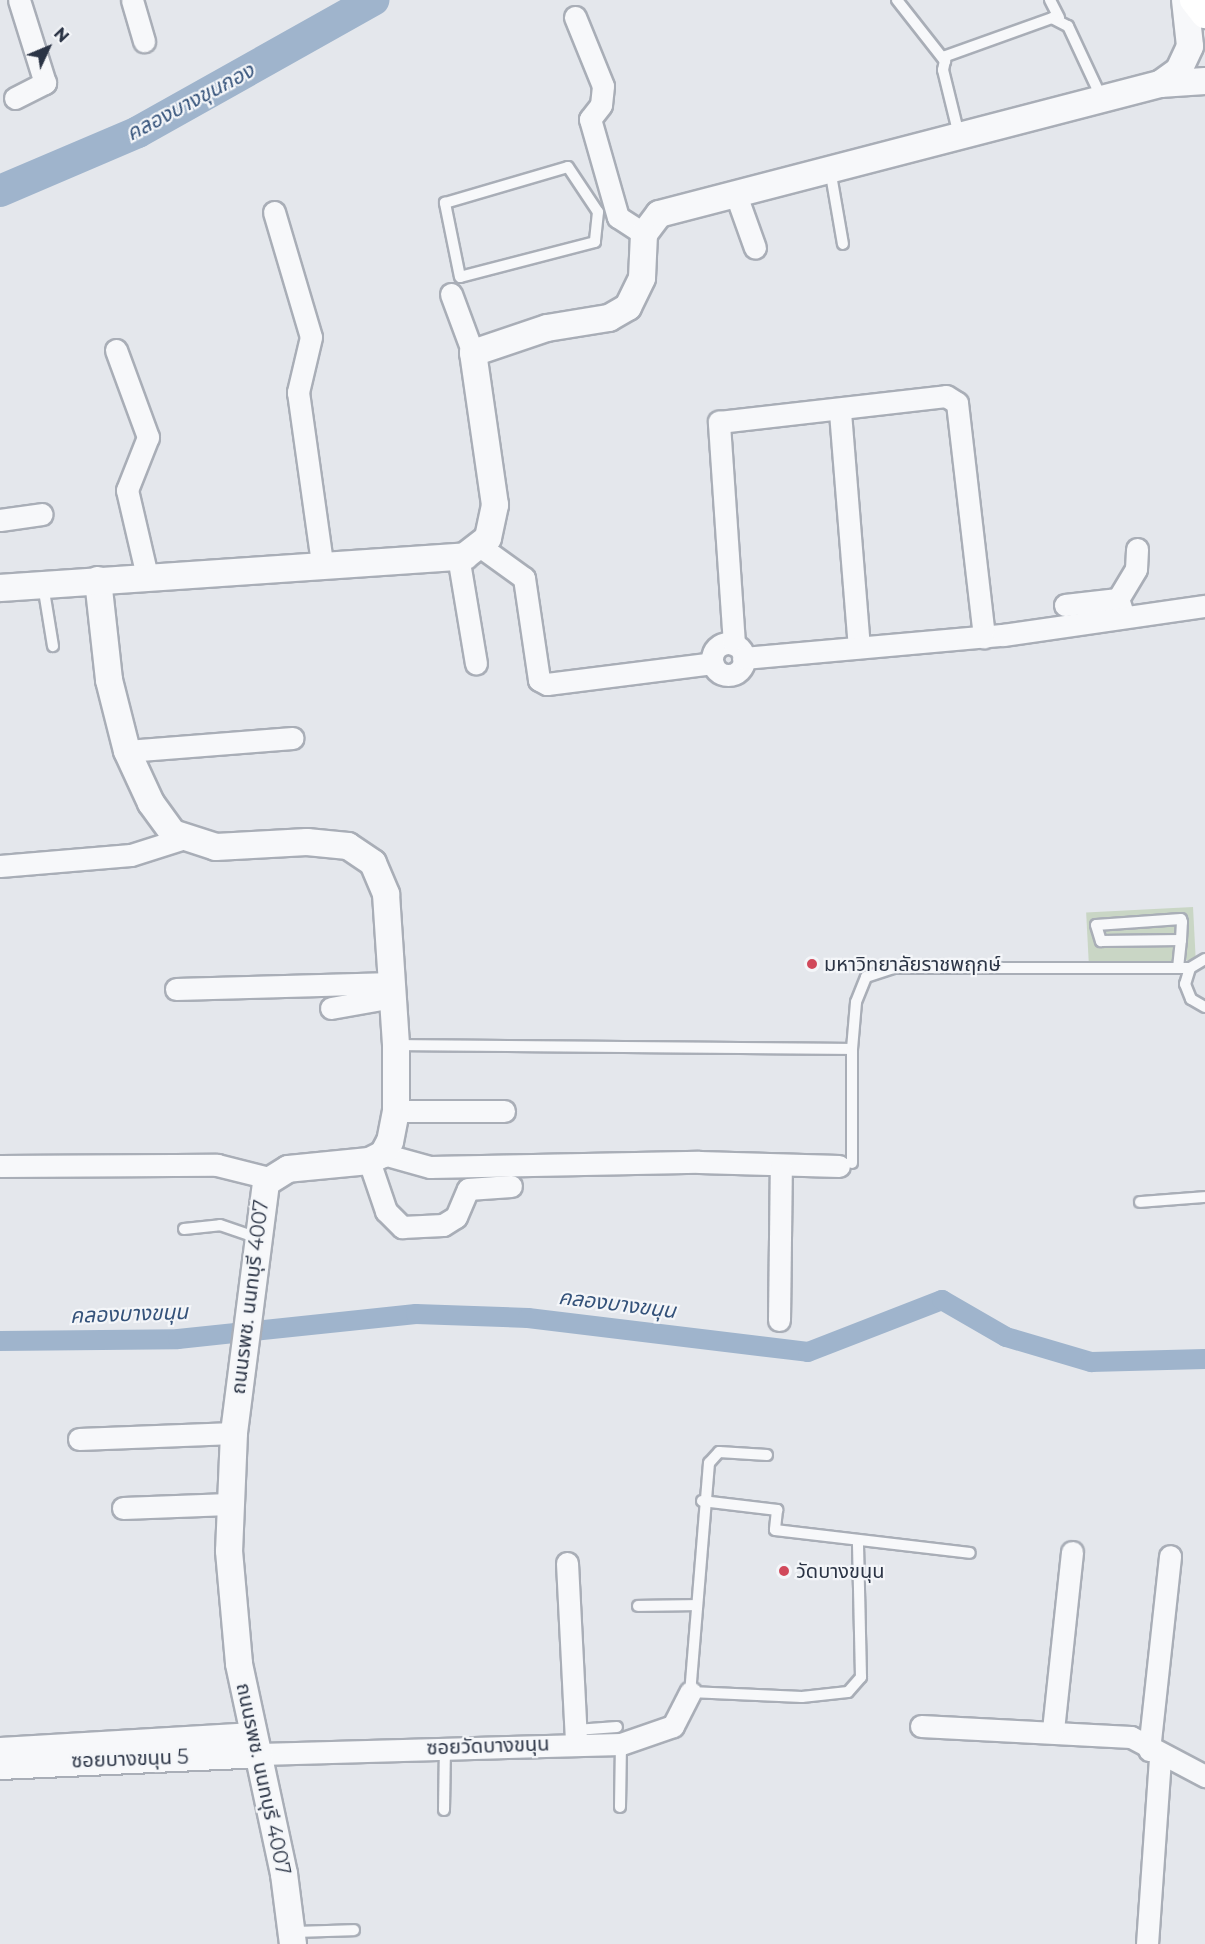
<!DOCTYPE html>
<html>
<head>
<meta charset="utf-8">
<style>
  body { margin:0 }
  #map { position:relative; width:1205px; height:1944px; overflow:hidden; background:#e4e7ec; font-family:Montserrat,"Noto Sans Thai",sans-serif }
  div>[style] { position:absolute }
  .green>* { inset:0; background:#c9d6c5; transform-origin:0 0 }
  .canal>* { height:20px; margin:-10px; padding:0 10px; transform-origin:10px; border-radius:10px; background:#9fb4cc }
  .river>* { height:32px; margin:-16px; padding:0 16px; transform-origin:16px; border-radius:16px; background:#9fb4cc }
  .roads { filter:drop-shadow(2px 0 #a9aeb7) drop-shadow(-2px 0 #a9aeb7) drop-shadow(0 2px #a9aeb7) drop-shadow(0 -2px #a9aeb7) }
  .service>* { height:10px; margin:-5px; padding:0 5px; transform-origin:5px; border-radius:5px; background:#f7f8fa }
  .minor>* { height:21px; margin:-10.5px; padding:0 10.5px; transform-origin:10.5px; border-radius:10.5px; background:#f7f8fa }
  .minor>.ring { margin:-10.5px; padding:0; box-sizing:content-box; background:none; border:21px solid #f7f8fa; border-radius:50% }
  .tertiary>* { height:26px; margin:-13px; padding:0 13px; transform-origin:13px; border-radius:13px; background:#f7f8fa }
  .secondary>* { height:28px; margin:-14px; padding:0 14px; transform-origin:14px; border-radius:14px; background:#fff }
  .dots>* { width:16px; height:16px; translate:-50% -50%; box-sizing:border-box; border:3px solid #f4f6f9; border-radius:50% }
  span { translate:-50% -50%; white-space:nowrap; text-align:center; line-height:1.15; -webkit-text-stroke:4.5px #f4f6f9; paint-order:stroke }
  .poi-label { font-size:20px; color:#2b3445 }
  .left { translate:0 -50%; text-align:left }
  .street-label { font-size:20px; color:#2b3445 }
  .water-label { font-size:21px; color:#34527a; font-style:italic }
  .north { position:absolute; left:18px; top:18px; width:60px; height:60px; -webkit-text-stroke:4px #f4f6f9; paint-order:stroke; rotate:46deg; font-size:16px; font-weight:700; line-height:24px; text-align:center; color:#2b3445 }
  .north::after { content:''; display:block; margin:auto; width:21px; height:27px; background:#2b3445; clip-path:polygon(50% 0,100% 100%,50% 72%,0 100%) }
</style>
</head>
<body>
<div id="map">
  <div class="green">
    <div style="left:1193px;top:907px;width:53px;height:107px;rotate:87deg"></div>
  </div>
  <div class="canal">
    <div style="left:0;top:1341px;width:178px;rotate:-0.6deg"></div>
    <div style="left:178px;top:1339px;width:239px;rotate:-6deg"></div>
    <div style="left:416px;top:1314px;width:112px;rotate:2deg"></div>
    <div style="left:528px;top:1318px;width:282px;rotate:6.9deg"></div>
    <div style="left:808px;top:1352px;width:144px;rotate:-21.2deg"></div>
    <div style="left:942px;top:1300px;width:74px;rotate:30deg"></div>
    <div style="left:1006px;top:1337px;width:89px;rotate:16.4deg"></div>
    <div style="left:1091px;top:1362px;width:114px;rotate:-1.5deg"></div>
  </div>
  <div class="river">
    <div style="left:0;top:191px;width:150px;rotate:-23.1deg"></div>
    <div style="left:138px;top:132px;width:270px;rotate:-29.3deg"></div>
  </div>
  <div class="roads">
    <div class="service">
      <div style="left:897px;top:0;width:78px;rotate:51.8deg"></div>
      <div style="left:1050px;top:0;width:20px;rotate:63deg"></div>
      <div style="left:959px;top:135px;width:67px;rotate:-103.8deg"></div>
      <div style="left:943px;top:70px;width:14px;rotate:-78deg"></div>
      <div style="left:946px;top:56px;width:113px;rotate:-19.7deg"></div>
      <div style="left:1052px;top:18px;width:18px;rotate:27deg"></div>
      <div style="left:1068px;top:26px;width:81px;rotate:65deg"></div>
      <div style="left:568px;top:167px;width:54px;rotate:56.3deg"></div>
      <div style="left:598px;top:212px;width:30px;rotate:96deg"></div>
      <div style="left:595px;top:242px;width:139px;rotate:165.5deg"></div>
      <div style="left:460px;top:277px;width:76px;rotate:-101.5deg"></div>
      <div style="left:445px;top:203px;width:128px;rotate:-16.3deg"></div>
      <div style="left:830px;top:169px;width:76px;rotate:80.2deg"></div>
      <div style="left:43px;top:585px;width:62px;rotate:80.7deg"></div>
      <div style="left:1205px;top:959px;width:17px;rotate:149deg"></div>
      <div style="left:1190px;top:968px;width:17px;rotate:107deg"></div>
      <div style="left:1185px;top:984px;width:16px;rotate:68deg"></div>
      <div style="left:1191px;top:999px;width:16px;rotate:30deg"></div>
      <div style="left:1178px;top:968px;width:28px;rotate:-84deg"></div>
      <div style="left:1181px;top:940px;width:18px;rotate:-87deg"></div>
      <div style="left:1182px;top:922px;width:3px;rotate:-108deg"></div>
      <div style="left:1181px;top:919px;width:85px;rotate:176deg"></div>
      <div style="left:1096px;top:925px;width:17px;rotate:73deg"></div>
      <div style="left:1101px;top:941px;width:80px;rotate:-0.7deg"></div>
      <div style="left:396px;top:1045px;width:456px;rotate:0.5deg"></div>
      <div style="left:852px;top:1163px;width:114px;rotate:-90deg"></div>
      <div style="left:852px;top:1049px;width:47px;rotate:-85.1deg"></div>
      <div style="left:856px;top:1002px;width:27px;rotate:-68deg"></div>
      <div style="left:866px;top:977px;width:29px;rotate:-18deg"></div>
      <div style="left:894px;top:968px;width:296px"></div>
      <div style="left:1140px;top:1202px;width:65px;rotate:-4.4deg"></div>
      <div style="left:184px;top:1229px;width:36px;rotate:-6deg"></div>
      <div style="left:220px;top:1225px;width:37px;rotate:19deg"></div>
      <div style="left:767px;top:1455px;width:48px;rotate:-176.4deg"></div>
      <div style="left:719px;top:1452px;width:15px;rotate:132deg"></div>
      <div style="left:709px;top:1463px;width:230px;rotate:94.7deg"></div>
      <div style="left:690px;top:1692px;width:112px;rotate:2.6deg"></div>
      <div style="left:802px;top:1697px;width:46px;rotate:-6.2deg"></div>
      <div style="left:848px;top:1692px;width:20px;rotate:-49deg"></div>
      <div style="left:861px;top:1677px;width:137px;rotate:-91.3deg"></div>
      <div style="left:702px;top:1501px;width:76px;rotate:6.8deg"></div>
      <div style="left:777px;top:1510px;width:20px;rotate:96deg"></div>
      <div style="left:775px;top:1530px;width:196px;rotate:6.7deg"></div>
      <div style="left:638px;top:1606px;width:58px;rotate:-1deg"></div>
      <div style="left:576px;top:1730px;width:41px;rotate:-4.2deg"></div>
      <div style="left:620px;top:1807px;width:63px;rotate:-89.1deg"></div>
      <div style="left:444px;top:1810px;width:63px;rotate:-89.1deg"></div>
      <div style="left:292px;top:1932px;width:62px;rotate:-1.8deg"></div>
    </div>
    <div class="minor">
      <div style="left:132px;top:0;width:43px;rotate:73.7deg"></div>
      <div style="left:575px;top:17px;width:74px;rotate:67.9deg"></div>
      <div style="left:603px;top:86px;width:19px;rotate:96deg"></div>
      <div style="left:601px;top:105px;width:18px;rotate:128deg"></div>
      <div style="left:590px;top:119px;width:102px;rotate:74.1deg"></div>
      <div style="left:618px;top:217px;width:31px;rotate:33deg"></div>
      <div style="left:15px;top:98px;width:34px;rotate:-27deg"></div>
      <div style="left:45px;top:83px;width:87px;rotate:-107.4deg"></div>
      <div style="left:735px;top:192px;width:59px;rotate:70.3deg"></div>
      <div style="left:274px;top:212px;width:130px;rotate:73.5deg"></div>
      <div style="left:311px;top:337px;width:57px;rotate:103.3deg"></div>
      <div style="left:298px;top:392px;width:172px;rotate:82deg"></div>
      <div style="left:451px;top:294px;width:63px;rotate:69.6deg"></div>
      <div style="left:116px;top:350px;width:93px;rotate:69.8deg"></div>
      <div style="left:148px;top:437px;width:57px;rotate:111.6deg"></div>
      <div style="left:127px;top:490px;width:88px;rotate:76.9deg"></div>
      <div style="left:840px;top:412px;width:236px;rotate:85.4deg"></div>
      <div style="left:0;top:520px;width:42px;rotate:-8.1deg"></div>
      <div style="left:481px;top:547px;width:53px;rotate:35.8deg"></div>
      <div style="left:524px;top:578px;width:103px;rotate:81.6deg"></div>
      <div style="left:539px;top:680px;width:9px;rotate:27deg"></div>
      <div style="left:547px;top:684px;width:167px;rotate:-7.2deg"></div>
      <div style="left:458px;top:556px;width:109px;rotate:80.5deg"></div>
      <div style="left:1065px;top:605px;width:53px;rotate:-6.5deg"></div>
      <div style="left:1124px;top:617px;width:19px;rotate:-108deg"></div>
      <div style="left:1118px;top:599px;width:35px;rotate:-59deg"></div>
      <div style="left:1136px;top:569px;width:20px;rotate:-87deg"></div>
      <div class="ring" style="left:712px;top:643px;width:11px;height:11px"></div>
      <div style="left:734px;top:644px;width:223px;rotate:-93.9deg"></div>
      <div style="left:719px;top:422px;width:228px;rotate:-6.5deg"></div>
      <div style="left:946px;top:396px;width:13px;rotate:32deg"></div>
      <div style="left:957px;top:403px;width:236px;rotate:83.4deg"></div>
      <div style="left:743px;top:658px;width:261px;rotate:-5.1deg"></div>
      <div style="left:1003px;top:635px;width:204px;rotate:-8.2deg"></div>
      <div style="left:127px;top:751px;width:166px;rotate:-4.5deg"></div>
      <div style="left:0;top:866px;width:131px;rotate:-4.8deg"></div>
      <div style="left:131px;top:855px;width:52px;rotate:-17.7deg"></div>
      <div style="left:176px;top:989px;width:217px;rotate:-1.6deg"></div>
      <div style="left:331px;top:1008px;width:63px;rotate:-10.1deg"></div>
      <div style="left:396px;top:1111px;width:108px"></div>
      <div style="left:383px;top:1154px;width:49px;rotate:15.5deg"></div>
      <div style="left:430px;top:1167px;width:269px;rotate:-1.1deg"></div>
      <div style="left:699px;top:1162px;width:140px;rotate:1.6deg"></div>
      <div style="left:369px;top:1161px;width:53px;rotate:71.2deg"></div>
      <div style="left:386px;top:1211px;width:23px;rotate:45deg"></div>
      <div style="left:402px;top:1227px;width:41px;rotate:-2.8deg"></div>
      <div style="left:443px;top:1225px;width:15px;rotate:-32deg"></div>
      <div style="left:456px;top:1217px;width:30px;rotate:-67deg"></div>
      <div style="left:468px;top:1189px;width:43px;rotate:-4deg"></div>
      <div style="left:0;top:1166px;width:217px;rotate:-0.3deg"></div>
      <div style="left:217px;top:1165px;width:54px;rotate:14deg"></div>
      <div style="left:779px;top:1320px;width:154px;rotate:-89.3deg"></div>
      <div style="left:79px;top:1439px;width:155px;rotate:-2.2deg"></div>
      <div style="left:123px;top:1508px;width:106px;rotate:-2.2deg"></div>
      <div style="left:567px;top:1563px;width:180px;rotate:87.1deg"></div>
      <div style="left:921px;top:1726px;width:210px;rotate:3deg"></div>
      <div style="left:1131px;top:1737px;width:84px;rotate:27.8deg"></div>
      <div style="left:1053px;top:1730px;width:179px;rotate:-83.9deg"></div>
      <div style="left:0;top:1748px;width:254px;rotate:-3.4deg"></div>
      <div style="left:1149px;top:1750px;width:195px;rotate:-83.8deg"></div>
      <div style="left:260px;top:1754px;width:361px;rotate:-1.6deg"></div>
      <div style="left:621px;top:1744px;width:55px;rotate:-19.1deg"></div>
      <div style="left:673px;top:1726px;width:38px;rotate:-63deg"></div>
      <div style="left:1147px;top:1944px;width:187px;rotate:-86deg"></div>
    </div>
    <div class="tertiary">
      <div style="left:1160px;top:84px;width:24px;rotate:-36deg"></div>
      <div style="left:1179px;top:70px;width:26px;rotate:-65deg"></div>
      <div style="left:1190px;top:46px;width:46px;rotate:-96.2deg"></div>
      <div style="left:98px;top:580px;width:101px;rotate:83.7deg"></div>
      <div style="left:109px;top:680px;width:73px;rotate:75.8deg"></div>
      <div style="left:127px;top:751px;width:57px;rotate:65.2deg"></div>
      <div style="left:151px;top:803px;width:37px;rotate:54deg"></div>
      <div style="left:173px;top:833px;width:45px;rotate:18deg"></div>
      <div style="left:216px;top:847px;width:91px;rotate:-3.1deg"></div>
      <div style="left:307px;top:842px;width:41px;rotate:5.6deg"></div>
      <div style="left:348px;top:846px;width:30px;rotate:34deg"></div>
      <div style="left:373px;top:863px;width:34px;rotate:67deg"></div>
      <div style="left:386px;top:894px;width:151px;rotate:86.2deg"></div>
      <div style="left:396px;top:1045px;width:66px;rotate:90deg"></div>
      <div style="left:396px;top:1111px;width:31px;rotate:101deg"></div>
      <div style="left:390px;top:1141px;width:15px;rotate:118deg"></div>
      <div style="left:383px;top:1154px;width:16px;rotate:153deg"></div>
      <div style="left:369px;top:1161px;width:81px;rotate:174.4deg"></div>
      <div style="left:288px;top:1169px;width:26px;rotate:148deg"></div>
      <div style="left:266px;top:1183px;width:252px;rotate:97.3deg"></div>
      <div style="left:234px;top:1433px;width:118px;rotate:92.4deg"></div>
      <div style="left:229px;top:1551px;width:113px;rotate:84.9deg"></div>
      <div style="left:239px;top:1664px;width:215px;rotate:77.9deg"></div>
      <div style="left:284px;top:1874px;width:71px;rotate:82.7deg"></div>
      <div style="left:0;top:588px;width:466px;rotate:-3.9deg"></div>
      <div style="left:465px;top:556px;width:29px;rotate:-38deg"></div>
      <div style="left:488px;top:538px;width:34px;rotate:-78deg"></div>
      <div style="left:495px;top:505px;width:154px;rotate:-98.2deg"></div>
      <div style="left:473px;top:353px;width:78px;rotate:-18.7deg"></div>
      <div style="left:547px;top:328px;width:63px;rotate:-9.2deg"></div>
      <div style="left:609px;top:318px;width:22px;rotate:-30deg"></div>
      <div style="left:628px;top:307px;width:32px;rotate:-64deg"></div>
      <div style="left:642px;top:278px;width:44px;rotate:-87.4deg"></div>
      <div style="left:644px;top:234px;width:25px;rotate:-53deg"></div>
      <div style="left:659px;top:214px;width:518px;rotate:-14.55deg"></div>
      <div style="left:1160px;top:84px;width:45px;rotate:-3.8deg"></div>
      <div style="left:0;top:1766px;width:260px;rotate:-2.6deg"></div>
    </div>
    <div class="secondary">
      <div style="left:1194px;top:0;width:18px;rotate:52deg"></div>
    </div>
  </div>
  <div class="dots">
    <div style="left:812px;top:964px;background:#d1495b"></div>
    <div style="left:784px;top:1571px;background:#d1495b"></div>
  </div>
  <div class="poi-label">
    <span class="left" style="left:824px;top:964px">มหาวิทยาลัยราชพฤกษ์</span>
    <span class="left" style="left:796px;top:1571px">วัดบางขนุน</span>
  </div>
  <div class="street-label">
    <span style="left:250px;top:1297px;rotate:-83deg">ถนนรพช. นนทบุรี 4007</span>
    <span style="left:488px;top:1746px;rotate:-2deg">ซอยวัดบางขนุน</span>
    <span style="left:130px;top:1759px;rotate:-2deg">ซอยบางขนุน 5</span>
    <span style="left:263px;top:1779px;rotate:78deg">ถนนรพช. นนทบุรี 4007</span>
  </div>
  <div class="water-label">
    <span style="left:190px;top:102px;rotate:-28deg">คลองบางขุนกอง</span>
    <span style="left:617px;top:1304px;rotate:7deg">คลองบางขนุน</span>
    <span style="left:129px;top:1314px;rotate:-2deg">คลองบางขนุน</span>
  </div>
  <div class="north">N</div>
</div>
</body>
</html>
